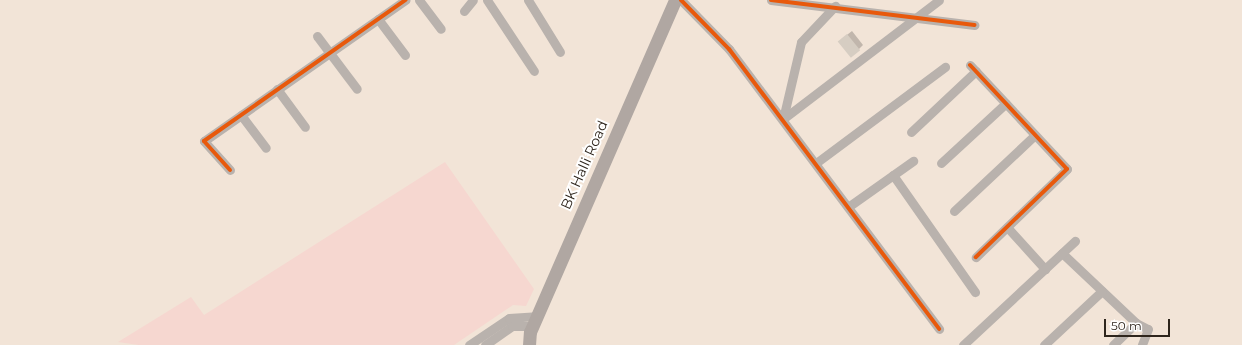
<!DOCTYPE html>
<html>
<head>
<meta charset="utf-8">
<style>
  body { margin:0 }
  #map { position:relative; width:1242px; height:345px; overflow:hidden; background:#f2e4d7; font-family:Montserrat,sans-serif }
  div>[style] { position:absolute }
  .green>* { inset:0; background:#f6d7d0 }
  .shadow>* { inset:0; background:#0003 }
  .building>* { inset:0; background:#d6cdc2; transform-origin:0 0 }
  .street>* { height:9px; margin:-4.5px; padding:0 4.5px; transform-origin:4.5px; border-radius:4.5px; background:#b9b2ad }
  .secondary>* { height:13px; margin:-6.5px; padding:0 6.5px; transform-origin:6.5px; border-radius:6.5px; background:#b0a7a2 }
  .cycleway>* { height:4px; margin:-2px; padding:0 2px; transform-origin:2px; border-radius:2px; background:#e8590c }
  span { translate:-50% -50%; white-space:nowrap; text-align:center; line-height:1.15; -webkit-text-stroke:4px #fff; paint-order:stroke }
  .street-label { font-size:14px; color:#2e251c }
  .scale { position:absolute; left:1104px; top:319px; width:66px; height:18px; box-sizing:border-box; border:2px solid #2e251c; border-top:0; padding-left:5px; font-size:12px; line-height:14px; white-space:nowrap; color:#2e251c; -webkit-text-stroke:3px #fff; paint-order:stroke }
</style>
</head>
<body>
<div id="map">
  <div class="green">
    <div style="clip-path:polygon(445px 162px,534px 289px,526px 306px,513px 305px,454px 345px,139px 345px,118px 342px,191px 297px,204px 315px)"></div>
  </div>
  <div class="shadow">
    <div style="clip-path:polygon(852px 31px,863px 45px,852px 56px,843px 38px)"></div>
  </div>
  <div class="building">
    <div style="left:847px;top:34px;width:21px;height:12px;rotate:51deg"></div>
  </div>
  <div class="street">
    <div style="left:419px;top:0;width:36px;rotate:53deg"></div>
    <div style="left:487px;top:0;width:85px;rotate:56.5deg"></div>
    <div style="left:528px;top:0;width:61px;rotate:58.4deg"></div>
    <div style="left:681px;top:0;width:69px;rotate:45.6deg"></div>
    <div style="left:729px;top:49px;width:350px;rotate:53.1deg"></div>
    <div style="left:771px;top:0;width:205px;rotate:7deg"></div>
    <div style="left:464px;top:11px;width:14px;rotate:-51deg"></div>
    <div style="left:378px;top:19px;width:45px;rotate:53.1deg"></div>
    <div style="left:317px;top:36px;width:66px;rotate:53deg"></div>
    <div style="left:970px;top:65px;width:142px;rotate:47deg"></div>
    <div style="left:1067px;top:169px;width:127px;rotate:136deg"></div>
    <div style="left:277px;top:89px;width:47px;rotate:53.6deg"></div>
    <div style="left:241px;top:115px;width:41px;rotate:52.9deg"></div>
    <div style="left:783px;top:119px;width:196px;rotate:-37.3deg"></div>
    <div style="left:783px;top:119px;width:79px;rotate:-76.8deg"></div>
    <div style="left:801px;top:42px;width:50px;rotate:-46.6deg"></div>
    <div style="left:911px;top:132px;width:89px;rotate:-43.2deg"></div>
    <div style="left:816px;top:163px;width:161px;rotate:-36.7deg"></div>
    <div style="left:941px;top:163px;width:88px;rotate:-42.7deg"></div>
    <div style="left:230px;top:170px;width:39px;rotate:-132deg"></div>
    <div style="left:204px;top:141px;width:246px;rotate:-35deg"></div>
    <div style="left:893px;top:175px;width:143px;rotate:55deg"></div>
    <div style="left:848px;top:207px;width:80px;rotate:-35.3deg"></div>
    <div style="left:954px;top:211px;width:111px;rotate:-43.2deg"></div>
    <div style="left:1007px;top:227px;width:57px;rotate:47.9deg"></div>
    <div style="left:1062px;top:253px;width:102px;rotate:43.4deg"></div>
    <div style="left:1136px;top:323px;width:13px;rotate:27deg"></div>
    <div style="left:1148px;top:329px;width:17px;rotate:111deg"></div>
    <div style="left:469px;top:345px;width:48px;rotate:-34deg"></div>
    <div style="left:509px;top:318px;width:27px;rotate:-4deg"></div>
    <div style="left:485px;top:345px;width:33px;rotate:-35deg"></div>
    <div style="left:512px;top:326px;width:20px"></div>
    <div style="left:963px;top:345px;width:153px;rotate:-42.9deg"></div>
    <div style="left:1044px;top:345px;width:79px;rotate:-43deg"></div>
    <div style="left:1113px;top:345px;width:32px;rotate:-44deg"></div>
  </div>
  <div class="secondary">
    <div style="left:529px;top:345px;width:13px;rotate:-86deg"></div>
    <div style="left:530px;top:332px;width:362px;rotate:-66.4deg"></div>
  </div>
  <div class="cycleway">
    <div style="left:681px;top:0;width:69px;rotate:45.6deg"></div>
    <div style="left:729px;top:49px;width:350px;rotate:53.1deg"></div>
    <div style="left:771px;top:0;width:205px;rotate:7deg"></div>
    <div style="left:970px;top:65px;width:142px;rotate:47deg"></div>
    <div style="left:1067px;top:169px;width:127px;rotate:136deg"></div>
    <div style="left:230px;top:170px;width:39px;rotate:-132deg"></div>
    <div style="left:204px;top:141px;width:246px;rotate:-35deg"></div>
  </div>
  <div class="street-label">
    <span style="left:584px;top:165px;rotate:-66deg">BK Halli Road</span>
  </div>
  <div class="scale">50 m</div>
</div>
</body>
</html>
